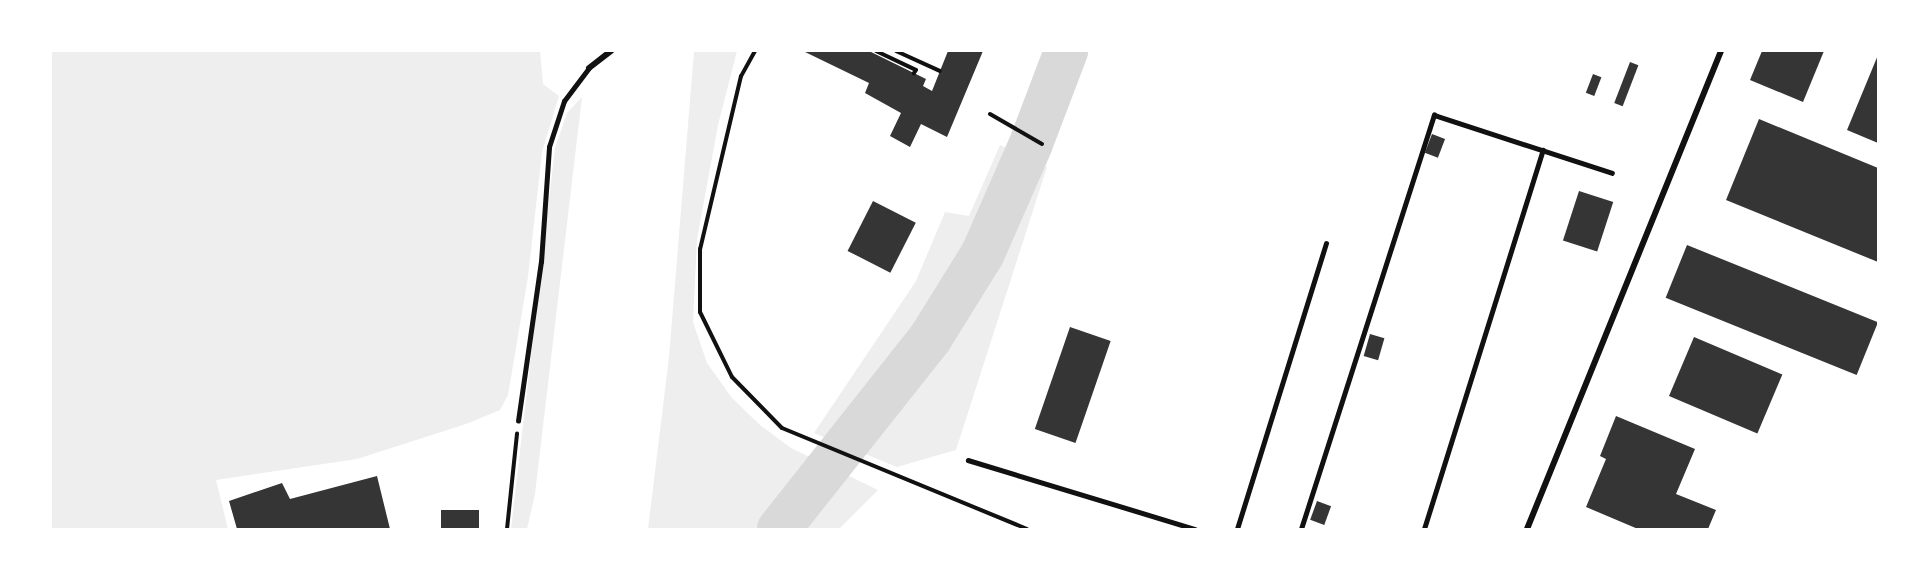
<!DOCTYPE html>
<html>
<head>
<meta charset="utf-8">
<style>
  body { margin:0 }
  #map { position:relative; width:1929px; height:580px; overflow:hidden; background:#fff; font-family:"Work Sans",sans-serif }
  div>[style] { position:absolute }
  .green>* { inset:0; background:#eee }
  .river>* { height:44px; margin:-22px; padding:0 22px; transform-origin:22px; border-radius:22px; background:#d9d9d9 }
  .building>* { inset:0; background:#353535; transform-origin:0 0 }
  .path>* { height:4px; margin:-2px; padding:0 2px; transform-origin:2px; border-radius:2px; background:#111 }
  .service>* { height:4.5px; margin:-2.25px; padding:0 2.25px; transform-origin:2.25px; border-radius:2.25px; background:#111 }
  .minor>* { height:6px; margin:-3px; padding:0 3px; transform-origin:3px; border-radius:3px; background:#111 }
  span { translate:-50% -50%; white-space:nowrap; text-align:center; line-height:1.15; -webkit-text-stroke:4.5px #fff; paint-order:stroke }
  .frame { position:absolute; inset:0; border:52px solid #fff; pointer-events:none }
</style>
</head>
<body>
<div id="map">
  <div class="green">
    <div style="clip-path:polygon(51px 51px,540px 51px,543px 84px,559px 96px,542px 152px,528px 277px,508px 395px,500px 410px,466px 424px,357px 459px,216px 480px,228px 529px,51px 529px)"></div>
    <div style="clip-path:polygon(694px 51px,737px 51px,718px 125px,697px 239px,693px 322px,707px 363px,732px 398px,760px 425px,791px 448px,878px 490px,839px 529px,648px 529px,669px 357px)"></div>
    <div style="clip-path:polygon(582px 97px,535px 494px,527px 529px,511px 529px,555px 148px,567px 113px)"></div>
    <div style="clip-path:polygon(1000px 145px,1047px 167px,956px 450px,897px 467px,814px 433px,916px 281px,945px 212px,969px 216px)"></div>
  </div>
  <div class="river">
    <div style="left:779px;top:529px;width:245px;rotate:-51.6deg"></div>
    <div style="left:931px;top:337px;width:99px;rotate:-58.2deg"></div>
    <div style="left:983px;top:253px;width:117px;rotate:-66.3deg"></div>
    <div style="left:1030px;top:146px;width:102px;rotate:-69.2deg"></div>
  </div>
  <div class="building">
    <div style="clip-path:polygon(803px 51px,869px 51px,926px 79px,923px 86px,932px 91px,948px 51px,983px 51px,947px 137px,921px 124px,910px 147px,890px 136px,901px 113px,865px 93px,869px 83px)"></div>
    <div style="clip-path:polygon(1762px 51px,1824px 51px,1803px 102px,1750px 80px)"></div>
    <div style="clip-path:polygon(1878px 55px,1878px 143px,1847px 130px)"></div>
    <div style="left:1630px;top:62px;width:9px;height:44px;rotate:21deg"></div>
    <div style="left:1593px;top:74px;width:9px;height:20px;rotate:21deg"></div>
    <div style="clip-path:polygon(1759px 119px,1878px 168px,1878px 262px,1726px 200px)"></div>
    <div style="left:1432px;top:134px;width:14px;height:20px;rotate:21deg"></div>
    <div style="left:1579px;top:191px;width:36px;height:52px;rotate:18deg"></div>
    <div style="left:873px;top:201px;width:48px;height:56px;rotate:27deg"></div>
    <div style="left:1687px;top:245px;width:206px;height:57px;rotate:22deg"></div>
    <div style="left:1070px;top:327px;width:43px;height:108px;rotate:19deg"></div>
    <div style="left:1370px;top:334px;width:15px;height:23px;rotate:16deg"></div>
    <div style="left:1694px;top:337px;width:96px;height:64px;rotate:23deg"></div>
    <div style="clip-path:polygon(1616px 416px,1695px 449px,1676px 494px,1716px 510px,1708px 529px,1638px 529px,1586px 507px,1606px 459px,1600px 456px)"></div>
    <div style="clip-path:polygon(377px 476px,390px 529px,237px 529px,229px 501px,282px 483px,290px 499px)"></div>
    <div style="left:1317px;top:501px;width:15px;height:20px;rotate:20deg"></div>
    <div style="left:479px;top:510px;width:19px;height:38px;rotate:90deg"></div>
  </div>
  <div class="path">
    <div style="left:755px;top:51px;width:29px;rotate:119deg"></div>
    <div style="left:741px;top:76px;width:178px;rotate:103.3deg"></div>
    <div style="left:700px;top:249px;width:63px;rotate:90deg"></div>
    <div style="left:700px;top:312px;width:72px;rotate:63.8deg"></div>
    <div style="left:732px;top:377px;width:71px;rotate:45.6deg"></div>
    <div style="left:782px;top:428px;width:265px;rotate:22.4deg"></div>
    <div style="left:876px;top:51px;width:44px;rotate:25.4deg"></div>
    <div style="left:916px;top:70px;width:4px;rotate:124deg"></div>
    <div style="left:896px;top:51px;width:48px;rotate:24.4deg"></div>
    <div style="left:990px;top:114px;width:60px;rotate:30deg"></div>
    <div style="left:507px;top:529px;width:96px;rotate:-84deg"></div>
  </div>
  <div class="service">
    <div style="left:518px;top:421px;width:161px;rotate:-81.8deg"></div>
    <div style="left:541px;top:262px;width:115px;rotate:-86deg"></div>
    <div style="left:549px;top:147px;width:48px;rotate:-71.9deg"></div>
    <div style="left:564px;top:101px;width:41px;rotate:-52.9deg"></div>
    <div style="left:968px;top:460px;width:237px;rotate:16.9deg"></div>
    <div style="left:1237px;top:529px;width:299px;rotate:-72.7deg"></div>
    <div style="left:1301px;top:529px;width:435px;rotate:-72.2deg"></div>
    <div style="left:1434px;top:115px;width:187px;rotate:18deg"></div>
    <div style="left:1424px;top:529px;width:397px;rotate:-72.6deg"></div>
  </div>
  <div class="minor">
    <div style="left:589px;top:68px;width:28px;rotate:-38deg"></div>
    <div style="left:1527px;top:529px;width:516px;rotate:-67.91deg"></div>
  </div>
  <div class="frame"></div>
</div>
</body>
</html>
